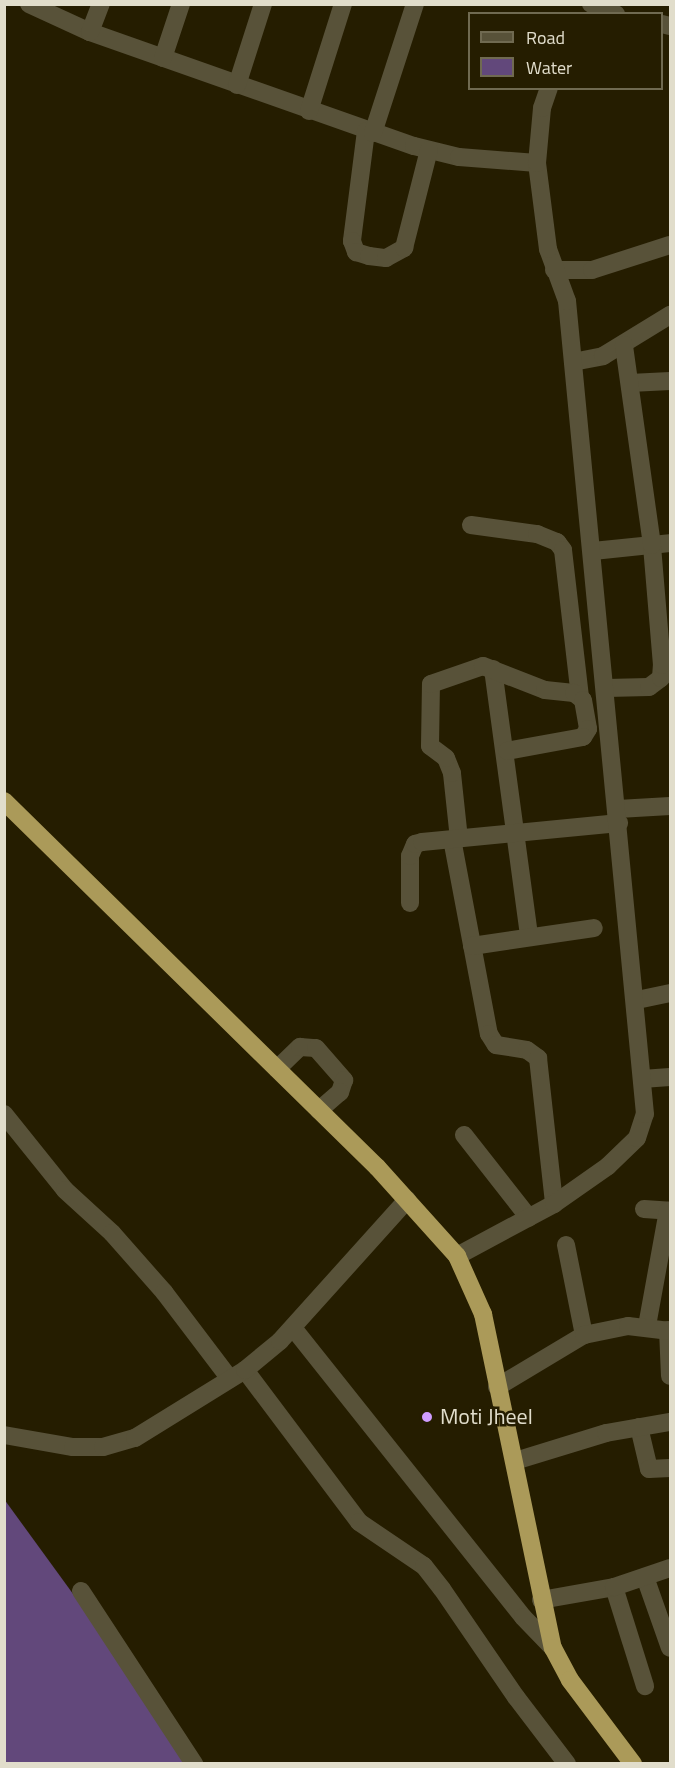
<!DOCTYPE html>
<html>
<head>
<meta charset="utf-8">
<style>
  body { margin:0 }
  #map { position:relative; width:675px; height:1768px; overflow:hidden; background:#251d00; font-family:"Titillium Web",sans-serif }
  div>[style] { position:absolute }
  .water>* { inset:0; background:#62487b }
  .minor>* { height:18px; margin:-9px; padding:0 9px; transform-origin:9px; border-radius:9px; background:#585239 }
  .highway>* { height:18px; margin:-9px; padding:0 9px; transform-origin:9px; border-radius:9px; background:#ab9a59 }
  .dots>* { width:16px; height:16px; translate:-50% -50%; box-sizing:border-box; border:3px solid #251d00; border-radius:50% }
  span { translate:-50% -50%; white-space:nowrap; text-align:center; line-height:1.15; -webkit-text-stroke:5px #251d00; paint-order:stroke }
  .poi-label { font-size:22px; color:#e1ddcb }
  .left { translate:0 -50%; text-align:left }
  .frame { position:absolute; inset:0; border:6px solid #e1ddcb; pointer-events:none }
  .legend { position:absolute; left:468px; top:12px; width:195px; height:78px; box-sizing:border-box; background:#251d00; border:2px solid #706a51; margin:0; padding:8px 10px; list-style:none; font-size:18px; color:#e1ddcb }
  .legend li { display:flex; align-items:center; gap:12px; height:30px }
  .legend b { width:30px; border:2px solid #706a51 }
</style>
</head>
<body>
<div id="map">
  <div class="water">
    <div style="clip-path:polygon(4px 1499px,92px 1620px,187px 1763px,5px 1763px)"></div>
  </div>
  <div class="minor">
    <div style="left:29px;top:4px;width:67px;rotate:24.7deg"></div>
    <div style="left:90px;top:32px;width:343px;rotate:19.4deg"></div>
    <div style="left:414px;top:146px;width:46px;rotate:13.7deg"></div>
    <div style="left:459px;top:157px;width:78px;rotate:4.4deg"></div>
    <div style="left:591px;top:4px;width:27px;rotate:22deg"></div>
    <div style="left:662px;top:24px;width:8px;rotate:14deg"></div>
    <div style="left:90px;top:32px;width:30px;rotate:-69deg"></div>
    <div style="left:163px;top:58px;width:57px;rotate:-71.6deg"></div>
    <div style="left:237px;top:85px;width:85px;rotate:-72.2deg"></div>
    <div style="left:309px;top:111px;width:112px;rotate:-72.4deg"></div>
    <div style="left:366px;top:131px;width:111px;rotate:97.3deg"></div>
    <div style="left:352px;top:241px;width:12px;rotate:70deg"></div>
    <div style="left:356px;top:252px;width:14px;rotate:17deg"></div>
    <div style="left:369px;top:256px;width:17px;rotate:7deg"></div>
    <div style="left:386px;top:258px;width:21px;rotate:-29deg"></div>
    <div style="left:404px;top:248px;width:101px;rotate:-75.7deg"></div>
    <div style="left:373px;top:133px;width:136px;rotate:-72deg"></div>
    <div style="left:554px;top:270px;width:38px"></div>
    <div style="left:592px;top:270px;width:82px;rotate:-17.8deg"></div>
    <div style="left:573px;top:362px;width:31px;rotate:-11deg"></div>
    <div style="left:603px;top:356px;width:79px;rotate:-31.5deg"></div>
    <div style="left:630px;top:383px;width:40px;rotate:-2.9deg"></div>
    <div style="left:471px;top:525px;width:67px;rotate:7.8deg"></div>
    <div style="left:537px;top:534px;width:22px;rotate:22deg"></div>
    <div style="left:557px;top:542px;width:10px;rotate:53deg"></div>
    <div style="left:563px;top:550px;width:147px;rotate:83.4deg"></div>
    <div style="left:593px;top:551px;width:77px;rotate:-5.9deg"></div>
    <div style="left:493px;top:669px;width:269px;rotate:82.3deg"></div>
    <div style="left:607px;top:688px;width:42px;rotate:-1.4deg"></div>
    <div style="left:649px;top:687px;width:15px;rotate:-37deg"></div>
    <div style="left:661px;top:678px;width:13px;rotate:-86deg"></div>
    <div style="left:662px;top:665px;width:120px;rotate:-94.8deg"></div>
    <div style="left:652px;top:545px;width:202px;rotate:-98deg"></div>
    <div style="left:618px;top:809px;width:52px;rotate:-3.3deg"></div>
    <div style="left:452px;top:839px;width:198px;rotate:79.3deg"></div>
    <div style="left:489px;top:1034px;width:13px;rotate:58deg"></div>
    <div style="left:496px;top:1045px;width:31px;rotate:9deg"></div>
    <div style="left:527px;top:1050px;width:14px;rotate:36deg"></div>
    <div style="left:538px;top:1058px;width:147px;rotate:83.7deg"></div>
    <div style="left:459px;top:839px;width:66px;rotate:-96.1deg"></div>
    <div style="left:452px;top:773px;width:16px;rotate:-112deg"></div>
    <div style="left:446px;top:758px;width:20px;rotate:-143deg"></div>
    <div style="left:430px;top:746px;width:62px;rotate:-89.1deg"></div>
    <div style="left:431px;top:684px;width:55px;rotate:-19.1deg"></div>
    <div style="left:483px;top:666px;width:66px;rotate:21.2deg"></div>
    <div style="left:545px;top:690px;width:29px;rotate:6deg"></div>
    <div style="left:574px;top:693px;width:11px;rotate:38deg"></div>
    <div style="left:583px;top:700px;width:29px;rotate:80deg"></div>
    <div style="left:588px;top:729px;width:9px;rotate:122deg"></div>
    <div style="left:583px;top:737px;width:77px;rotate:169.6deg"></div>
    <div style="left:410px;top:903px;width:47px;rotate:-90deg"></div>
    <div style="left:410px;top:856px;width:13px;rotate:-67deg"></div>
    <div style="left:415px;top:844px;width:7px;rotate:-16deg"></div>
    <div style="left:422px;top:842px;width:198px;rotate:-5.5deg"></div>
    <div style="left:472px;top:946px;width:123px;rotate:-8.4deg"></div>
    <div style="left:637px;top:1000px;width:34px;rotate:-12deg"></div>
    <div style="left:277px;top:1069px;width:32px;rotate:-44deg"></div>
    <div style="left:300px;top:1047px;width:16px;rotate:4deg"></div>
    <div style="left:316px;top:1048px;width:43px;rotate:48.8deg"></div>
    <div style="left:344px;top:1080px;width:13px;rotate:108deg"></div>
    <div style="left:340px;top:1092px;width:28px;rotate:139deg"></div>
    <div style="left:642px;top:1079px;width:28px;rotate:-4deg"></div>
    <div style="left:4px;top:1114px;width:97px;rotate:51.2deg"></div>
    <div style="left:65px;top:1190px;width:64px;rotate:42.5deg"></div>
    <div style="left:112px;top:1233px;width:79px;rotate:48.6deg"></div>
    <div style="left:164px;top:1292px;width:109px;rotate:52.8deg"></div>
    <div style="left:464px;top:1135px;width:105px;rotate:51.9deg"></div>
    <div style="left:644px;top:1209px;width:26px;rotate:4deg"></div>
    <div style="left:566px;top:1245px;width:92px;rotate:78.7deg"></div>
    <div style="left:457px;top:1256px;width:110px;rotate:-28.2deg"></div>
    <div style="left:554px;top:1204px;width:66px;rotate:-35.1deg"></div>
    <div style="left:608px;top:1166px;width:40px;rotate:-44deg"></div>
    <div style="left:637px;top:1138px;width:25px;rotate:-72deg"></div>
    <div style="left:645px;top:1114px;width:817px;rotate:-95.48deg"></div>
    <div style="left:567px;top:301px;width:55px;rotate:-110.1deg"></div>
    <div style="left:548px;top:249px;width:87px;rotate:-97.3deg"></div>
    <div style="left:537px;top:163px;width:55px;rotate:-84.8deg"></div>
    <div style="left:542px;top:108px;width:21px;rotate:-71deg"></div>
    <div style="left:647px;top:1326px;width:117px;rotate:-79.7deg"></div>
    <div style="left:294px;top:1329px;width:368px;rotate:51.5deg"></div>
    <div style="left:523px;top:1617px;width:43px;rotate:45.9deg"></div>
    <div style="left:668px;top:1330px;width:46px;rotate:87.5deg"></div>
    <div style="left:245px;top:1370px;width:190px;rotate:53.1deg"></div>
    <div style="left:359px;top:1522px;width:78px;rotate:34.1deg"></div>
    <div style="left:424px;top:1566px;width:29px;rotate:52deg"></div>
    <div style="left:442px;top:1589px;width:131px;rotate:55.6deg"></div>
    <div style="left:516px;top:1697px;width:84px;rotate:52.7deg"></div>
    <div style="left:497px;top:1387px;width:101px;rotate:-30.9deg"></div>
    <div style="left:584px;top:1335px;width:45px;rotate:-11.6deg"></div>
    <div style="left:628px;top:1326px;width:42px;rotate:6.8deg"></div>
    <div style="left:639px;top:1427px;width:43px;rotate:76.6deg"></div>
    <div style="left:649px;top:1469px;width:21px;rotate:-3deg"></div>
    <div style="left:4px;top:1435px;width:70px;rotate:9.9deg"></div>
    <div style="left:73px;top:1447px;width:30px"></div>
    <div style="left:103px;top:1447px;width:33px;rotate:-16deg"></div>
    <div style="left:135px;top:1438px;width:129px;rotate:-31.7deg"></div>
    <div style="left:245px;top:1370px;width:45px;rotate:-39.6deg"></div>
    <div style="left:280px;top:1341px;width:190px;rotate:-48deg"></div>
    <div style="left:515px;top:1461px;width:95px;rotate:-17.1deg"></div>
    <div style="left:606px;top:1433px;width:65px;rotate:-9.8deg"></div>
    <div style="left:645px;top:1577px;width:75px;rotate:70.6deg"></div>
    <div style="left:614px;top:1587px;width:104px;rotate:72.6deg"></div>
    <div style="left:81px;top:1591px;width:207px;rotate:56.8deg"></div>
    <div style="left:541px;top:1600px;width:74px;rotate:-10.1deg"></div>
    <div style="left:614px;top:1587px;width:59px;rotate:-18.7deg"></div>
  </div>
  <div class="highway">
    <div style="left:4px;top:801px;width:523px;rotate:44.46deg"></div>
    <div style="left:377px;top:1167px;width:120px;rotate:48deg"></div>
    <div style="left:457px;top:1256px;width:64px;rotate:65.9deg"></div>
    <div style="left:483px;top:1314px;width:341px;rotate:78.2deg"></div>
    <div style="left:553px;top:1648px;width:36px;rotate:62deg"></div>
    <div style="left:570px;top:1680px;width:105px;rotate:53.1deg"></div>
  </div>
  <div class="dots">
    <div style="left:427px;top:1417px;background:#d09dff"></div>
  </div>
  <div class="poi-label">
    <span class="left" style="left:440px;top:1417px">Moti Jheel</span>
  </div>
  <div class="frame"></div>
  <ul class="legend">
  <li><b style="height:8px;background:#585239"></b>Road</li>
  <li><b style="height:16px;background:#62487b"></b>Water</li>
  </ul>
</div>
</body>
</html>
